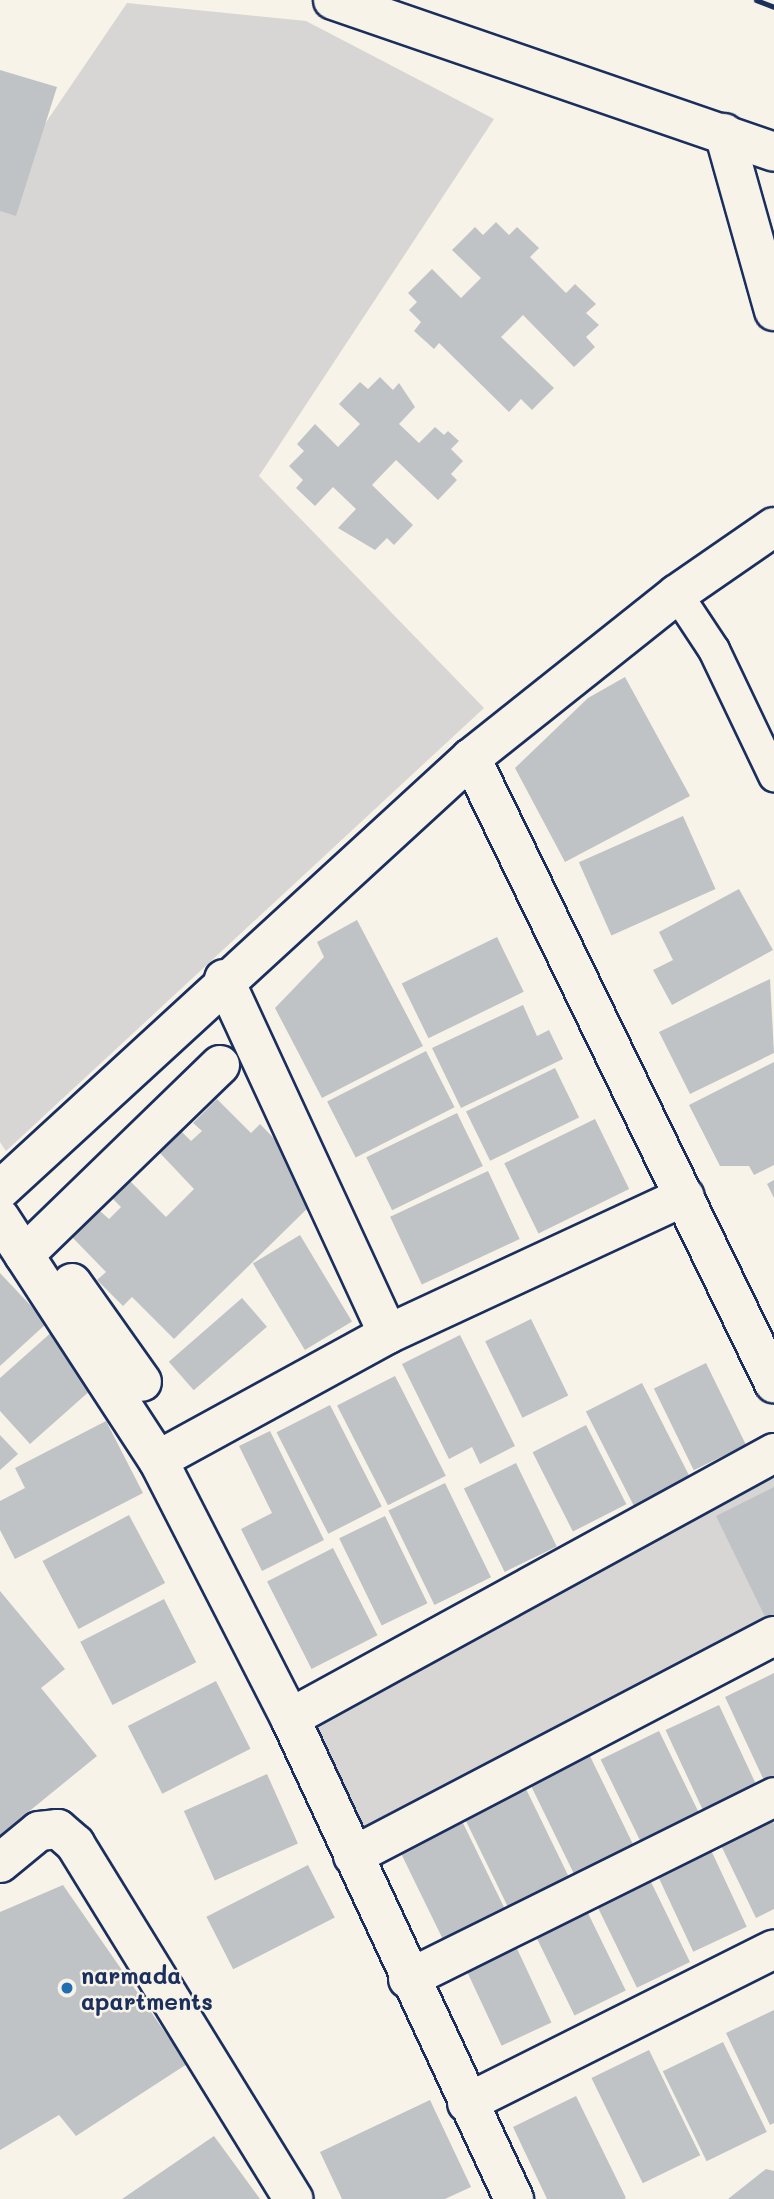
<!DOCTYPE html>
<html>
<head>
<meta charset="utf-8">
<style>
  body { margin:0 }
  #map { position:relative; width:774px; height:2199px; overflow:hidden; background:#f7f3e8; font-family:Mali,sans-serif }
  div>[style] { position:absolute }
  .green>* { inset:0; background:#d7d6d4 }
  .building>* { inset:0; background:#c0c3c5; transform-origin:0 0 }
  .roads { filter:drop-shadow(2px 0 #1b2f5e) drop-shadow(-2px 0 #1b2f5e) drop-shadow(0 2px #1b2f5e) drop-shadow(0 -2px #1b2f5e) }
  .lane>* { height:30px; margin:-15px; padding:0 15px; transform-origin:15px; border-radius:15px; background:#f7f3e8 }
  .street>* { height:38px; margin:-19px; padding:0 19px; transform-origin:19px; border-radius:19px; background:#f7f3e8 }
  .rail>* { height:5px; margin:-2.5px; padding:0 2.5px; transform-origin:2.5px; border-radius:2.5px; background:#1b2f5e }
  .dots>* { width:19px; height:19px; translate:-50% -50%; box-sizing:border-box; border:4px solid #f7f3e8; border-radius:50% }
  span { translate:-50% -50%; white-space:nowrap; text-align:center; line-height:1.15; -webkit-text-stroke:5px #f7f3e8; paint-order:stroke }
  .poi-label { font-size:23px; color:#1b2f5e; font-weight:700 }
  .left { translate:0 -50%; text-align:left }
</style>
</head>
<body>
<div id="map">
  <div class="green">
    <div style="clip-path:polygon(127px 3px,306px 21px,494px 119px,259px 476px,484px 708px,6px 1151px,0 1142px,0 190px)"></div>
    <div style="clip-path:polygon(774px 1453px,774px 1636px,353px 1856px,290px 1718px)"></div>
  </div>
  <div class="building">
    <div style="clip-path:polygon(0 70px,57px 87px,16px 216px,0 211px)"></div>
    <div style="clip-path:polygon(496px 222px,509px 235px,517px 227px,539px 248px,530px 257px,566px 293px,575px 284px,596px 304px,586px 313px,599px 325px,586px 337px,595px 347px,574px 367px,523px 315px,501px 337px,554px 388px,532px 410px,521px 399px,509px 412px,439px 343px,434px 349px,414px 331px,421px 322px,409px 310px,417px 302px,408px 293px,432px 269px,461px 298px,481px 278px,452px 250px,475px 227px,483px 235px)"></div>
    <div style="clip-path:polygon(380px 377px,393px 390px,399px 383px,415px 407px,399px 424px,419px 443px,435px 427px,444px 435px,448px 431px,459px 441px,451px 449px,463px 461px,451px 474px,457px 480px,438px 500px,396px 460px,372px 485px,413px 525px,394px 545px,387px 538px,375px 550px,338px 528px,356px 509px,333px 487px,315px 506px,296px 488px,303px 480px,289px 466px,304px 451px,297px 444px,315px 424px,338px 447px,360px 424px,339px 404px,360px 382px,368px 389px)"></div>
    <div style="clip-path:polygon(625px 677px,690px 796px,565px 862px,515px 768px,588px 698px)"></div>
    <div style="left:683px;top:816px;width:80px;height:114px;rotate:66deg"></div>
    <div style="clip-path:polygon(739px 889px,773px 950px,672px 1005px,653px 970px,673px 960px,659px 932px)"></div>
    <div style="clip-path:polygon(357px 920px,423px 1046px,322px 1098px,275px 1008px,324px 957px,317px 942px)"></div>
    <div style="left:497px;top:937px;width:61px;height:106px;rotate:64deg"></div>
    <div style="clip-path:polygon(770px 979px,774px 1053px,690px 1094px,659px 1032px)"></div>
    <div style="clip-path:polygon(523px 1005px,537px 1036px,549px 1030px,563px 1059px,461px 1108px,432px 1048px)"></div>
    <div style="left:426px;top:1051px;width:63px;height:111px;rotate:63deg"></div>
    <div style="clip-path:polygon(774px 1062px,774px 1165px,754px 1175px,749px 1166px,720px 1166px,689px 1105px)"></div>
    <div style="left:555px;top:1068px;width:55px;height:99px;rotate:64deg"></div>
    <div style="clip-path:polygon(217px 1099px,251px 1133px,260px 1124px,301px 1166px,292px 1176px,316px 1200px,174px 1339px,132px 1297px,123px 1306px,97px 1280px,106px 1272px,72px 1237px,100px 1211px,109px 1219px,121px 1207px,112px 1198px,130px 1181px,166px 1217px,194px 1189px,159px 1152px,181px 1131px,191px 1141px,202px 1131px,193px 1123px)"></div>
    <div style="left:457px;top:1113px;width:59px;height:101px;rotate:64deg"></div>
    <div style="left:595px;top:1119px;width:78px;height:101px;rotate:64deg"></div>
    <div style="left:488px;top:1171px;width:75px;height:108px;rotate:65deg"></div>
    <div style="clip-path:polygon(774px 1180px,774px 1198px,767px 1184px)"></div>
    <div style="left:300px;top:1235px;width:101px;height:55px;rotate:59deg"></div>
    <div style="clip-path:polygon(0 1273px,47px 1323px,0 1366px)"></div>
    <div style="left:242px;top:1298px;width:38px;height:97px;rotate:49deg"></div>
    <div style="left:531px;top:1319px;width:85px;height:51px;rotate:64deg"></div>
    <div style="clip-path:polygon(54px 1330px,101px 1381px,30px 1444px,0 1411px,0 1378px)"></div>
    <div style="clip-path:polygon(460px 1335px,515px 1446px,480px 1464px,472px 1447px,449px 1459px,402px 1364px)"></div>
    <div style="left:706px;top:1363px;width:91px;height:58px;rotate:64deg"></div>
    <div style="left:395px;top:1376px;width:112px;height:65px;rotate:63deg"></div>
    <div style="left:642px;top:1383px;width:113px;height:63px;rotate:63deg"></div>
    <div style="left:330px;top:1405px;width:114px;height:60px;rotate:63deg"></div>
    <div style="clip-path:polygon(106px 1421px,143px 1493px,15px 1559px,0 1530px,0 1501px,25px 1488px,15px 1468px)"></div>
    <div style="left:586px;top:1425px;width:89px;height:60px;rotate:63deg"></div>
    <div style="clip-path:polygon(270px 1431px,324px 1540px,262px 1571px,241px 1529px,272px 1513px,239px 1446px)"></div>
    <div style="clip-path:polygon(0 1435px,18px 1454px,0 1470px)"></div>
    <div style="left:516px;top:1463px;width:93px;height:58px;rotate:64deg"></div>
    <div style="left:445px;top:1483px;width:105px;height:63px;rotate:64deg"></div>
    <div style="clip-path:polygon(774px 1487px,774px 1625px,770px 1627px,716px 1516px)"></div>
    <div style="left:129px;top:1515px;width:77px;height:98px;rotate:62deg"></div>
    <div style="left:385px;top:1516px;width:97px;height:51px;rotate:64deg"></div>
    <div style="left:333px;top:1548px;width:98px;height:74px;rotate:63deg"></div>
    <div style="clip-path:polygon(0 1591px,65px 1669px,41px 1688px,97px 1756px,0 1835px)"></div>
    <div style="left:164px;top:1599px;width:71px;height:94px;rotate:63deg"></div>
    <div style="clip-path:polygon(774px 1673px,774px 1786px,768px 1789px,725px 1697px)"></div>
    <div style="left:216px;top:1681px;width:76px;height:99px;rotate:63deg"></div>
    <div style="left:719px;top:1705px;width:93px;height:59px;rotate:65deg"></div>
    <div style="left:659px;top:1731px;width:101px;height:65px;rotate:64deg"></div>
    <div style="left:588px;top:1752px;width:118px;height:66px;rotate:64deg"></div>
    <div style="left:267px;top:1774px;width:76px;height:91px;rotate:66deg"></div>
    <div style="left:526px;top:1789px;width:109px;height:68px;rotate:64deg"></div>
    <div style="clip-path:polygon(767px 1810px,774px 1824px,774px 1909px,756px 1918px,716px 1835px)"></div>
    <div style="left:461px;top:1819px;width:109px;height:69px;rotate:64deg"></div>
    <div style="left:710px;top:1848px;width:87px;height:59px;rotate:65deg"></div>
    <div style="left:308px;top:1865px;width:59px;height:114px;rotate:63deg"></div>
    <div style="left:651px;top:1882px;width:89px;height:59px;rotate:64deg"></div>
    <div style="clip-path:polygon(63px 1885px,187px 2064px,76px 2136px,59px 2115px,0 2150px,0 1912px)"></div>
    <div style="left:585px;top:1907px;width:93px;height:57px;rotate:64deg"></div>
    <div style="left:513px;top:1940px;width:91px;height:55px;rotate:65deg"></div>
    <div style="clip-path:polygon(774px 2010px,774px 2123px,770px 2125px,726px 2033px)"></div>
    <div style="left:723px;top:2042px;width:100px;height:67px;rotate:64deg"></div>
    <div style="left:649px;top:2050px;width:117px;height:64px;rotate:64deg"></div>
    <div style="clip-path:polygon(576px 2096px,626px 2198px,624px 2199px,547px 2199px,513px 2127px)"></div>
    <div style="clip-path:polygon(430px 2100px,471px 2187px,445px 2199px,342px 2199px,320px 2152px)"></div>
    <div style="clip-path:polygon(214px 2136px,260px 2199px,122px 2199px)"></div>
    <div style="clip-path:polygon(766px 2169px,774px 2171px,774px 2199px,728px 2199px)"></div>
  </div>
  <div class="roads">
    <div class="lane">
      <div style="left:677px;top:594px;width:67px;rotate:56.5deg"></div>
      <div style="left:714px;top:650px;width:140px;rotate:64.5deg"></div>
    </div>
    <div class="street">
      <div style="left:333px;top:0;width:466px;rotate:19deg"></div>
      <div style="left:724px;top:133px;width:185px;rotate:74.3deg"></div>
      <div style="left:471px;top:758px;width:695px;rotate:64.14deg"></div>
      <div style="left:224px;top:979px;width:391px;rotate:65.2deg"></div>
      <div style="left:0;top:1190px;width:639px;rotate:-42.53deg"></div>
      <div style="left:471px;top:758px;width:263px;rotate:-38.5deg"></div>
      <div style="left:677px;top:594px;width:118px;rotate:-34.6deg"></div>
      <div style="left:0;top:1218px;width:289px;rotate:56.9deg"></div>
      <div style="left:158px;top:1460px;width:290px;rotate:62.9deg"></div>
      <div style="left:290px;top:1718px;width:531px;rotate:65.03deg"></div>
      <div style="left:24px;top:1255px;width:273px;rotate:-44.1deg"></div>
      <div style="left:72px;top:1283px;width:121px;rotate:54.7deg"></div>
      <div style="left:158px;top:1460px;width:262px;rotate:-28.7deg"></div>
      <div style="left:388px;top:1334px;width:327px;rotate:-24.9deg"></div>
      <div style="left:290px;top:1718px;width:552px;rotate:-28.7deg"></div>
      <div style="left:353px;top:1856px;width:475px;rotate:-27.6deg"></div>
      <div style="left:0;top:1863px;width:50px;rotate:-39.4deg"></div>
      <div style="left:39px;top:1831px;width:19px;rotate:-6deg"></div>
      <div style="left:58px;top:1829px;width:23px;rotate:41deg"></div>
      <div style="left:75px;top:1844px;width:417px;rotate:58.4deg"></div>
      <div style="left:408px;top:1979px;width:409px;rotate:-26.4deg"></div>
      <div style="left:467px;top:2103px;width:343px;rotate:-26.6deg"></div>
    </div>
  </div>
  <div class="rail">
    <div style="left:756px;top:0;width:19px;rotate:21deg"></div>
  </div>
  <div class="dots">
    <div style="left:67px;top:1988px;background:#1f6fb2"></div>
  </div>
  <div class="poi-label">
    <span class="left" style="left:81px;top:1988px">narmada<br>apartments</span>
  </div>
</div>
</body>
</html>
